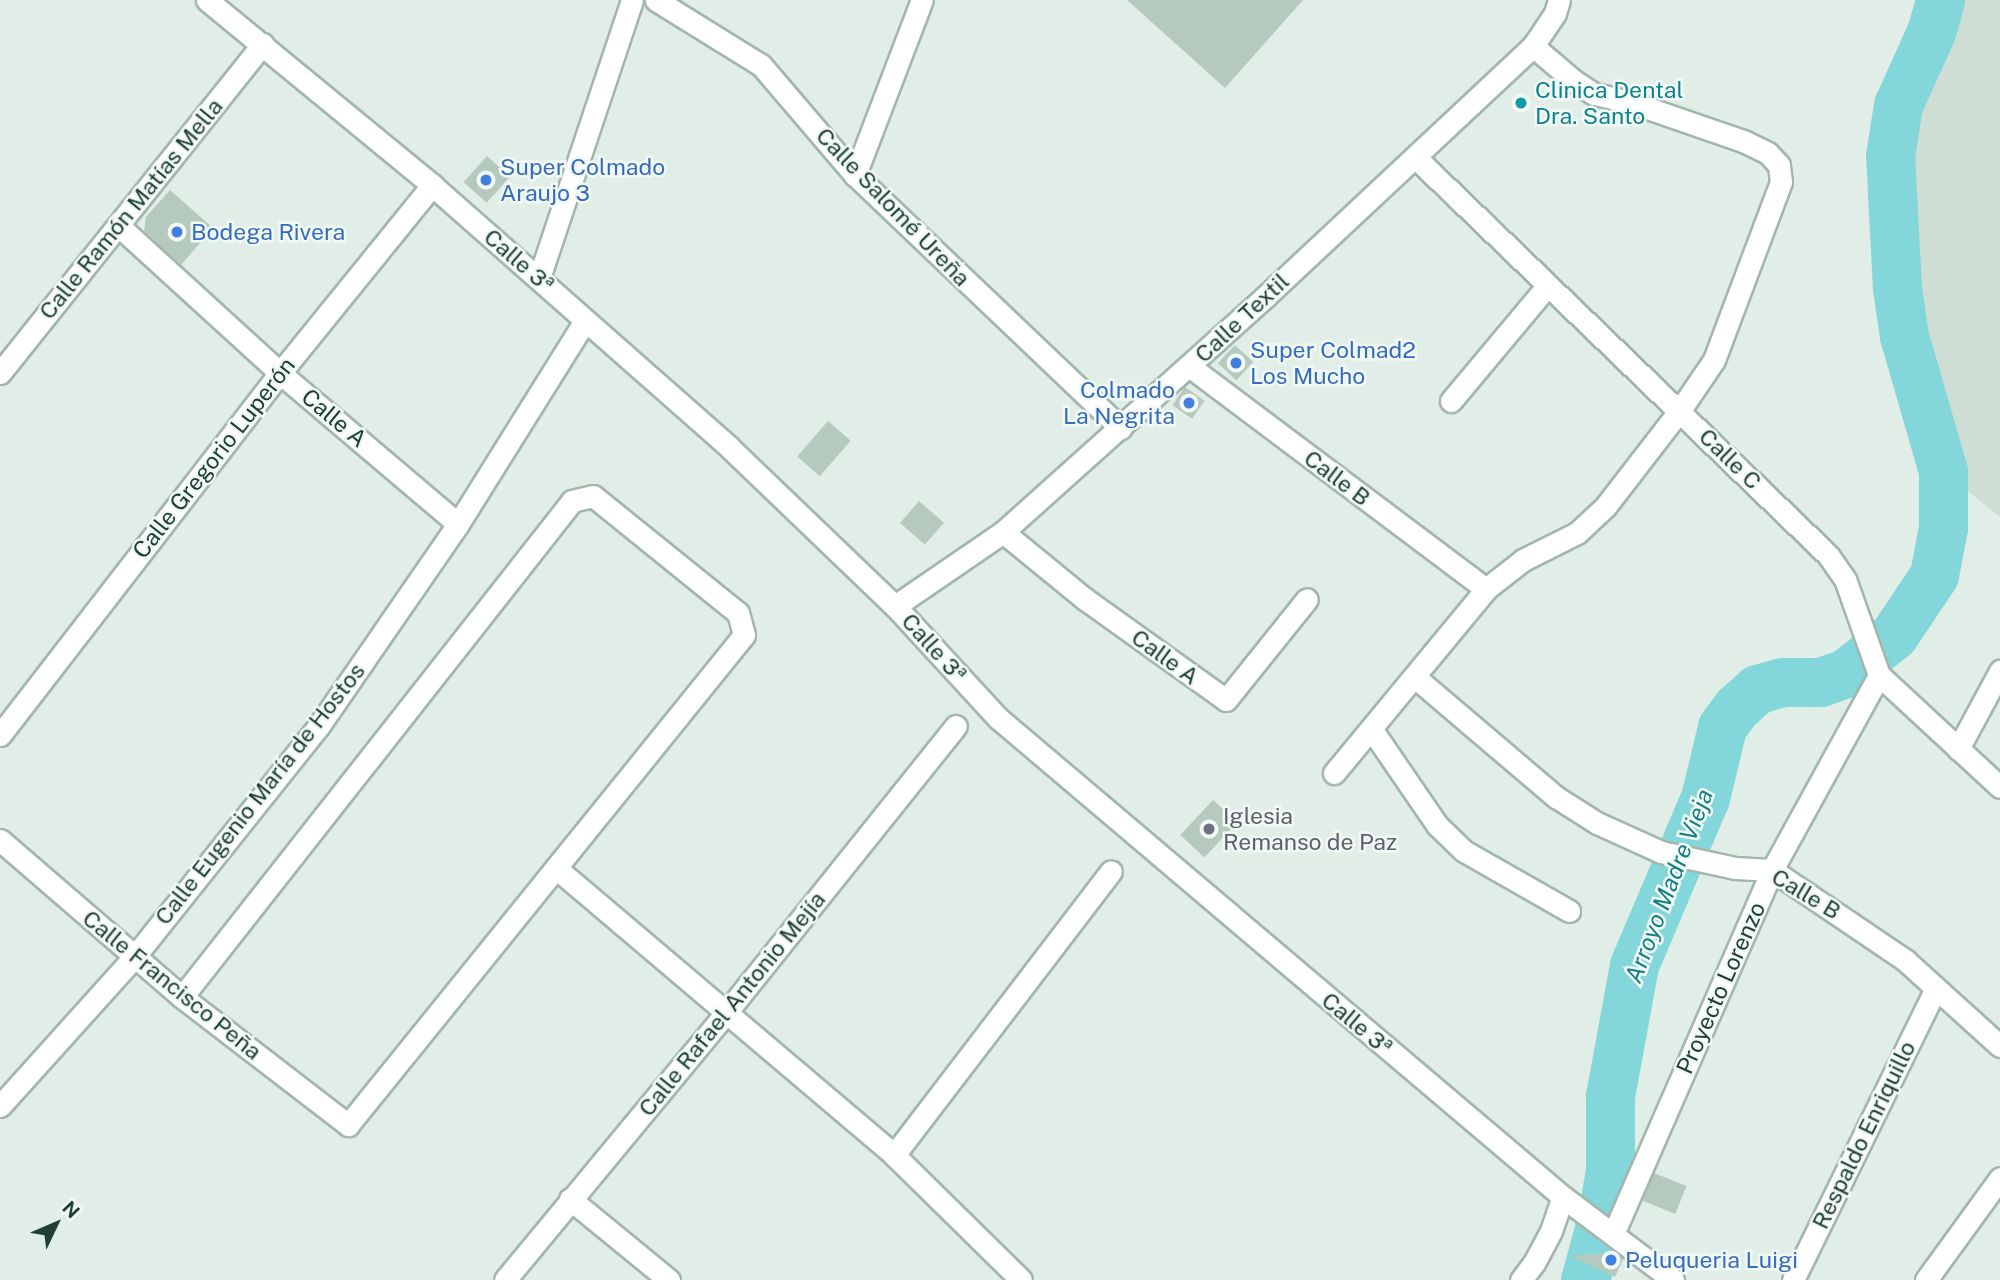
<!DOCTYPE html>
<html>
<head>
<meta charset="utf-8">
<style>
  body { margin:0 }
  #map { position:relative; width:2000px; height:1280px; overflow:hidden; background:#e1ede7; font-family:"Public Sans",sans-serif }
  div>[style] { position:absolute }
  .built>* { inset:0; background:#cfded5 }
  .river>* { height:49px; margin:-24.5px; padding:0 24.5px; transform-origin:24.5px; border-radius:24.5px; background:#83d6d9 }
  .building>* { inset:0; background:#b6c9bf; transform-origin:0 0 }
  .roads { filter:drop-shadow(2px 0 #a3b6ae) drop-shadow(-2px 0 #a3b6ae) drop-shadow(0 2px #a3b6ae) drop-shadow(0 -2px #a3b6ae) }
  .minor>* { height:21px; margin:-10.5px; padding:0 10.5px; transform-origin:10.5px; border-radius:10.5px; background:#fff }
  .dots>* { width:19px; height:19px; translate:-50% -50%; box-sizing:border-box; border:4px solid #f2f9f5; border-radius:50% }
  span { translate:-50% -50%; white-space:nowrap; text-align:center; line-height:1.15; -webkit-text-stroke:5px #f2f9f5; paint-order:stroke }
  .culture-label { font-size:23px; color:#0d838f }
  .left { translate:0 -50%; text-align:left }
  .shop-label { font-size:23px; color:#366cbe }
  .right { translate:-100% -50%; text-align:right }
  .street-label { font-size:23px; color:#1f4034 }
  .worship-label { font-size:23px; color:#5b616d }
  .water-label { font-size:24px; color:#137e83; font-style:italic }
  .north { position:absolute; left:21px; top:1189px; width:70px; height:70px; -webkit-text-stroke:5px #f2f9f5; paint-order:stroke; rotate:46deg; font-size:19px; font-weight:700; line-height:28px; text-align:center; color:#1f4034 }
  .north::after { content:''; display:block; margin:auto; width:24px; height:32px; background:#1f4034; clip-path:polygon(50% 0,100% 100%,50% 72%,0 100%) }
</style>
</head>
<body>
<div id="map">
  <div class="built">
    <div style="clip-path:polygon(1940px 0,2000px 0,2000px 517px,1943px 471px,1904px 336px,1897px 288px,1890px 156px,1898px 105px,1931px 32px)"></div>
  </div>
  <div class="river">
    <div style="left:1585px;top:1280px;width:61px;rotate:-74.8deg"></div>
    <div style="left:1601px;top:1221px;width:51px;rotate:-79.8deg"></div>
    <div style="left:1610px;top:1171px;width:75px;rotate:-90deg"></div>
    <div style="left:1610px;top:1096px;width:133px;rotate:-79.6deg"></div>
    <div style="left:1634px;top:965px;width:181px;rotate:-67deg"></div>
    <div style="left:1705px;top:798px;width:73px;rotate:-76.5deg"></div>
    <div style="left:1722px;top:727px;width:24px;rotate:-54deg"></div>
    <div style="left:1736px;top:708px;width:28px;rotate:-42deg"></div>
    <div style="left:1757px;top:689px;width:27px;rotate:-15deg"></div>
    <div style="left:1783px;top:682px;width:37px"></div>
    <div style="left:1820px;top:682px;width:28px;rotate:-19deg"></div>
    <div style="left:1846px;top:673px;width:61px;rotate:-38.4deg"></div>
    <div style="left:1894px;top:635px;width:72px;rotate:-56.3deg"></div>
    <div style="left:1934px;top:575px;width:48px;rotate:-79.2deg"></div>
    <div style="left:1943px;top:528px;width:57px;rotate:-90deg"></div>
    <div style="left:1943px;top:471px;width:141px;rotate:-106.1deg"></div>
    <div style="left:1904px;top:336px;width:49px;rotate:-98.3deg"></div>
    <div style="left:1897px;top:288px;width:132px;rotate:-93deg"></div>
    <div style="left:1890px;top:156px;width:52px;rotate:-81.1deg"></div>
    <div style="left:1898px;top:105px;width:80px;rotate:-65.7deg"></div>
    <div style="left:1931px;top:32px;width:33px;rotate:-74deg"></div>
  </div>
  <div class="building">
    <div style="clip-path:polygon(1127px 0,1303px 0,1225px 88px)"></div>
    <div style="left:487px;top:156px;width:31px;height:35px;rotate:42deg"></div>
    <div style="clip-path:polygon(170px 190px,213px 228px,181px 265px,144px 231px,146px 217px)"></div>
    <div style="left:1235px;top:345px;width:25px;height:25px;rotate:43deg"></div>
    <div style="left:1185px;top:387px;width:24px;height:22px;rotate:35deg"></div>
    <div style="left:828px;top:421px;width:30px;height:47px;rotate:41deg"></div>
    <div style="left:919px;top:501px;width:33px;height:29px;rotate:41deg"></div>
    <div style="left:1213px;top:800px;width:33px;height:48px;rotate:43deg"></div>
    <div style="left:1654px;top:1173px;width:35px;height:30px;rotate:22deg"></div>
    <div style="clip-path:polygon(1614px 1252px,1623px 1259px,1615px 1277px,1570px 1256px)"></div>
  </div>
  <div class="roads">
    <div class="minor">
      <div style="left:207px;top:0;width:291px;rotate:39.4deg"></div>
      <div style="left:432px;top:185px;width:397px;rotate:41.4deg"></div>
      <div style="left:730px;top:448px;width:228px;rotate:43.8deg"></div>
      <div style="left:895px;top:606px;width:152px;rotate:47.4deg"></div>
      <div style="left:998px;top:718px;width:741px;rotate:40.29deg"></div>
      <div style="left:1563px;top:1197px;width:138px;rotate:37deg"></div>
      <div style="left:656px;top:0;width:123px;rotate:31.8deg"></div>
      <div style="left:761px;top:65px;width:145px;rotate:49.5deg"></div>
      <div style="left:855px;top:175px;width:367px;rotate:43.6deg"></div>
      <div style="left:1416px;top:158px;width:572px;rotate:43.94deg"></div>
      <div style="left:1828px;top:555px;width:29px;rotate:55deg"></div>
      <div style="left:1845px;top:579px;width:102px;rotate:70.5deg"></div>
      <div style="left:1879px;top:675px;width:165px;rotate:42.8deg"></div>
      <div style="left:855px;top:175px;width:187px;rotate:-69.1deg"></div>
      <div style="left:119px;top:226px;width:218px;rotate:42.4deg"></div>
      <div style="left:280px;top:373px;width:233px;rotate:40.3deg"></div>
      <div style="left:539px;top:278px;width:293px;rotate:-71.5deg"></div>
      <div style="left:1189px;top:366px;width:371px;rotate:36.9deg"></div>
      <div style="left:0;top:373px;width:421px;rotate:-51.4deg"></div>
      <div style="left:1451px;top:401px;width:150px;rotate:-50.1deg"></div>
      <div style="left:1003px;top:532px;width:106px;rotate:39.3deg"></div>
      <div style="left:1085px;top:599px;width:173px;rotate:35.6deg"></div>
      <div style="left:1226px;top:700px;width:129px;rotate:-51.3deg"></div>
      <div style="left:895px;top:606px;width:131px;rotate:-34.4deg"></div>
      <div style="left:1003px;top:532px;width:353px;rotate:-41.9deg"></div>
      <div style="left:1266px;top:296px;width:366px;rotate:-43.1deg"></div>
      <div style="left:1533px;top:46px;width:40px;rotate:-56deg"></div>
      <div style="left:1555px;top:13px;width:14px;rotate:-73deg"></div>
      <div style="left:1416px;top:678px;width:184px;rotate:40.4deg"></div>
      <div style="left:1556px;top:797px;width:49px;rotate:32.4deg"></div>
      <div style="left:1597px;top:823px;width:70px;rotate:24.4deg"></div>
      <div style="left:1661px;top:852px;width:76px;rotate:12.2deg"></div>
      <div style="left:1735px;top:868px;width:37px;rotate:3deg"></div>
      <div style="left:1772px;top:870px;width:161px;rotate:34.1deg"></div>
      <div style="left:1905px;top:960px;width:128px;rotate:42.2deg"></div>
      <div style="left:1372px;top:730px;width:115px;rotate:55.6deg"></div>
      <div style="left:1437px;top:825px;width:37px;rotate:44deg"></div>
      <div style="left:1464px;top:851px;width:121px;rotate:29.7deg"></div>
      <div style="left:0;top:735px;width:458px;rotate:-52.3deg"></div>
      <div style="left:280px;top:373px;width:242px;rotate:-51deg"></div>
      <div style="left:1958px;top:749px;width:89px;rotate:-61.7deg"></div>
      <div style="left:1334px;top:773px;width:239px;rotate:-50.4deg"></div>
      <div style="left:1486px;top:589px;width:47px;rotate:-38.1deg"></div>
      <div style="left:1523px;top:560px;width:60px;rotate:-26.6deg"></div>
      <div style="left:1577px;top:533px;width:38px;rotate:-43deg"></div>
      <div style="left:1605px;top:507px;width:123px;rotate:-52.3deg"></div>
      <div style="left:1680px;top:410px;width:60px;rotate:-55.8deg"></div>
      <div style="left:1714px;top:360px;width:190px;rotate:-69.4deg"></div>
      <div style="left:1781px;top:182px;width:17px;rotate:-97deg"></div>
      <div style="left:1779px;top:165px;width:16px;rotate:-133deg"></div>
      <div style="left:1768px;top:153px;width:28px;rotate:-154deg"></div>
      <div style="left:1743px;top:141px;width:120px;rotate:-161deg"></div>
      <div style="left:1630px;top:102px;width:37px;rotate:-167deg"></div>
      <div style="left:1594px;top:94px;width:24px;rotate:-147deg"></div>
      <div style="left:1574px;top:81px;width:54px;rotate:-139.5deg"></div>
      <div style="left:0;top:840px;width:240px;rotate:40.8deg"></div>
      <div style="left:182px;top:997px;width:210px;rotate:37.6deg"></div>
      <div style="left:348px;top:1125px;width:630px;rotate:-51.06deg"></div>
      <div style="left:744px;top:635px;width:23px;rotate:-105deg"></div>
      <div style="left:738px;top:613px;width:186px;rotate:-141.1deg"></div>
      <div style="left:593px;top:496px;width:22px;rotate:167deg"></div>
      <div style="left:572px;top:501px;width:631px;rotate:128.18deg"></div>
      <div style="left:556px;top:868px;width:443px;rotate:40.3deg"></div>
      <div style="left:894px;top:1155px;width:178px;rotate:44.5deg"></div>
      <div style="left:0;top:1106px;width:202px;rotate:-48deg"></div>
      <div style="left:135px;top:956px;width:293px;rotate:-51.4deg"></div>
      <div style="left:318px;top:727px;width:247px;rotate:-55.4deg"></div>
      <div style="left:458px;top:524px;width:239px;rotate:-58deg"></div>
      <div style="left:894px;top:1155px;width:357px;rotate:-52.6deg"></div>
      <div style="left:570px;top:1199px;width:128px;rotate:39.3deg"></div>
      <div style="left:1614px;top:1232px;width:395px;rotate:-66.4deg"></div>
      <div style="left:1772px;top:870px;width:222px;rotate:-61.2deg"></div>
      <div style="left:505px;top:1280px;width:345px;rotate:-50.4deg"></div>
      <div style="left:725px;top:1014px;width:369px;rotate:-51.3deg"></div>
      <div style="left:1521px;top:1280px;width:21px;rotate:-53deg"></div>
      <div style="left:1534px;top:1263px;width:36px;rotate:-62deg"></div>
      <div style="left:1551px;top:1231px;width:36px;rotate:-71deg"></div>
      <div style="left:1793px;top:1280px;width:323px;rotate:-63.9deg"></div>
      <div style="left:1926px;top:1280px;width:126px;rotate:-54deg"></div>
    </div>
  </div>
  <div class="dots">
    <div style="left:1521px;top:103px;background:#0f9aa8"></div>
    <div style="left:486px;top:180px;background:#3f7fe0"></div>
    <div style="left:177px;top:232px;background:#3f7fe0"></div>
    <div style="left:1236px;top:363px;background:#3f7fe0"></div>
    <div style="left:1189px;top:403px;background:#3f7fe0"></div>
    <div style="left:1209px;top:829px;background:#6b7280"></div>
    <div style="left:1611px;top:1260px;background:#3f7fe0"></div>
  </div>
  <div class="culture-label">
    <span class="left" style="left:1535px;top:103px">Clinica Dental<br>Dra. Santo</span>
  </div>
  <div class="shop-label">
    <span class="left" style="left:500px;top:180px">Super Colmado<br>Araujo 3</span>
    <span class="left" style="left:191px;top:232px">Bodega Rivera</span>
    <span class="left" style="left:1250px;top:363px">Super Colmad2<br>Los Mucho</span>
    <span class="right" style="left:1175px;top:403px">Colmado<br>La Negrita</span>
    <span class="left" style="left:1625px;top:1260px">Peluqueria Luigi</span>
  </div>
  <div class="street-label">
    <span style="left:893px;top:207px;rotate:46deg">Calle Salomé Ureña</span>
    <span style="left:131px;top:209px;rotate:-51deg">Calle Ramón Matías Mella</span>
    <span style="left:519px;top:261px;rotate:41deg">Calle 3ª</span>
    <span style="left:1242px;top:318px;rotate:-43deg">Calle Textil</span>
    <span style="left:334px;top:418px;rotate:40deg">Calle A</span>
    <span style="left:214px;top:458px;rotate:-52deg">Calle Gregorio Luperón</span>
    <span style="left:1730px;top:459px;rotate:44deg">Calle C</span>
    <span style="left:1337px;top:478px;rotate:37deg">Calle B</span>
    <span style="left:934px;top:648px;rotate:48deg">Calle 3ª</span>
    <span style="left:1165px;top:657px;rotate:36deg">Calle A</span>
    <span style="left:260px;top:794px;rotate:-52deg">Calle Eugenio María de Hostos</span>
    <span style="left:1806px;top:894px;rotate:31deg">Calle B</span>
    <span style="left:172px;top:985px;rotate:39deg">Calle Francisco Peña</span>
    <span style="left:1721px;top:988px;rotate:-66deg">Proyecto Lorenzo</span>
    <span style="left:732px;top:1004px;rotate:-51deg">Calle Rafael Antonio Mejía</span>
    <span style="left:1357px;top:1024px;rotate:40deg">Calle 3ª</span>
    <span style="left:1864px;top:1135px;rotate:-64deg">Respaldo Enriquillo</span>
  </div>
  <div class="worship-label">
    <span class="left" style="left:1223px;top:829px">Iglesia<br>Remanso de Paz</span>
  </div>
  <div class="water-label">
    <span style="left:1669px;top:886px;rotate:-69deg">Arroyo Madre Vieja</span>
  </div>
  <div class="north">N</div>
</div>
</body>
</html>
